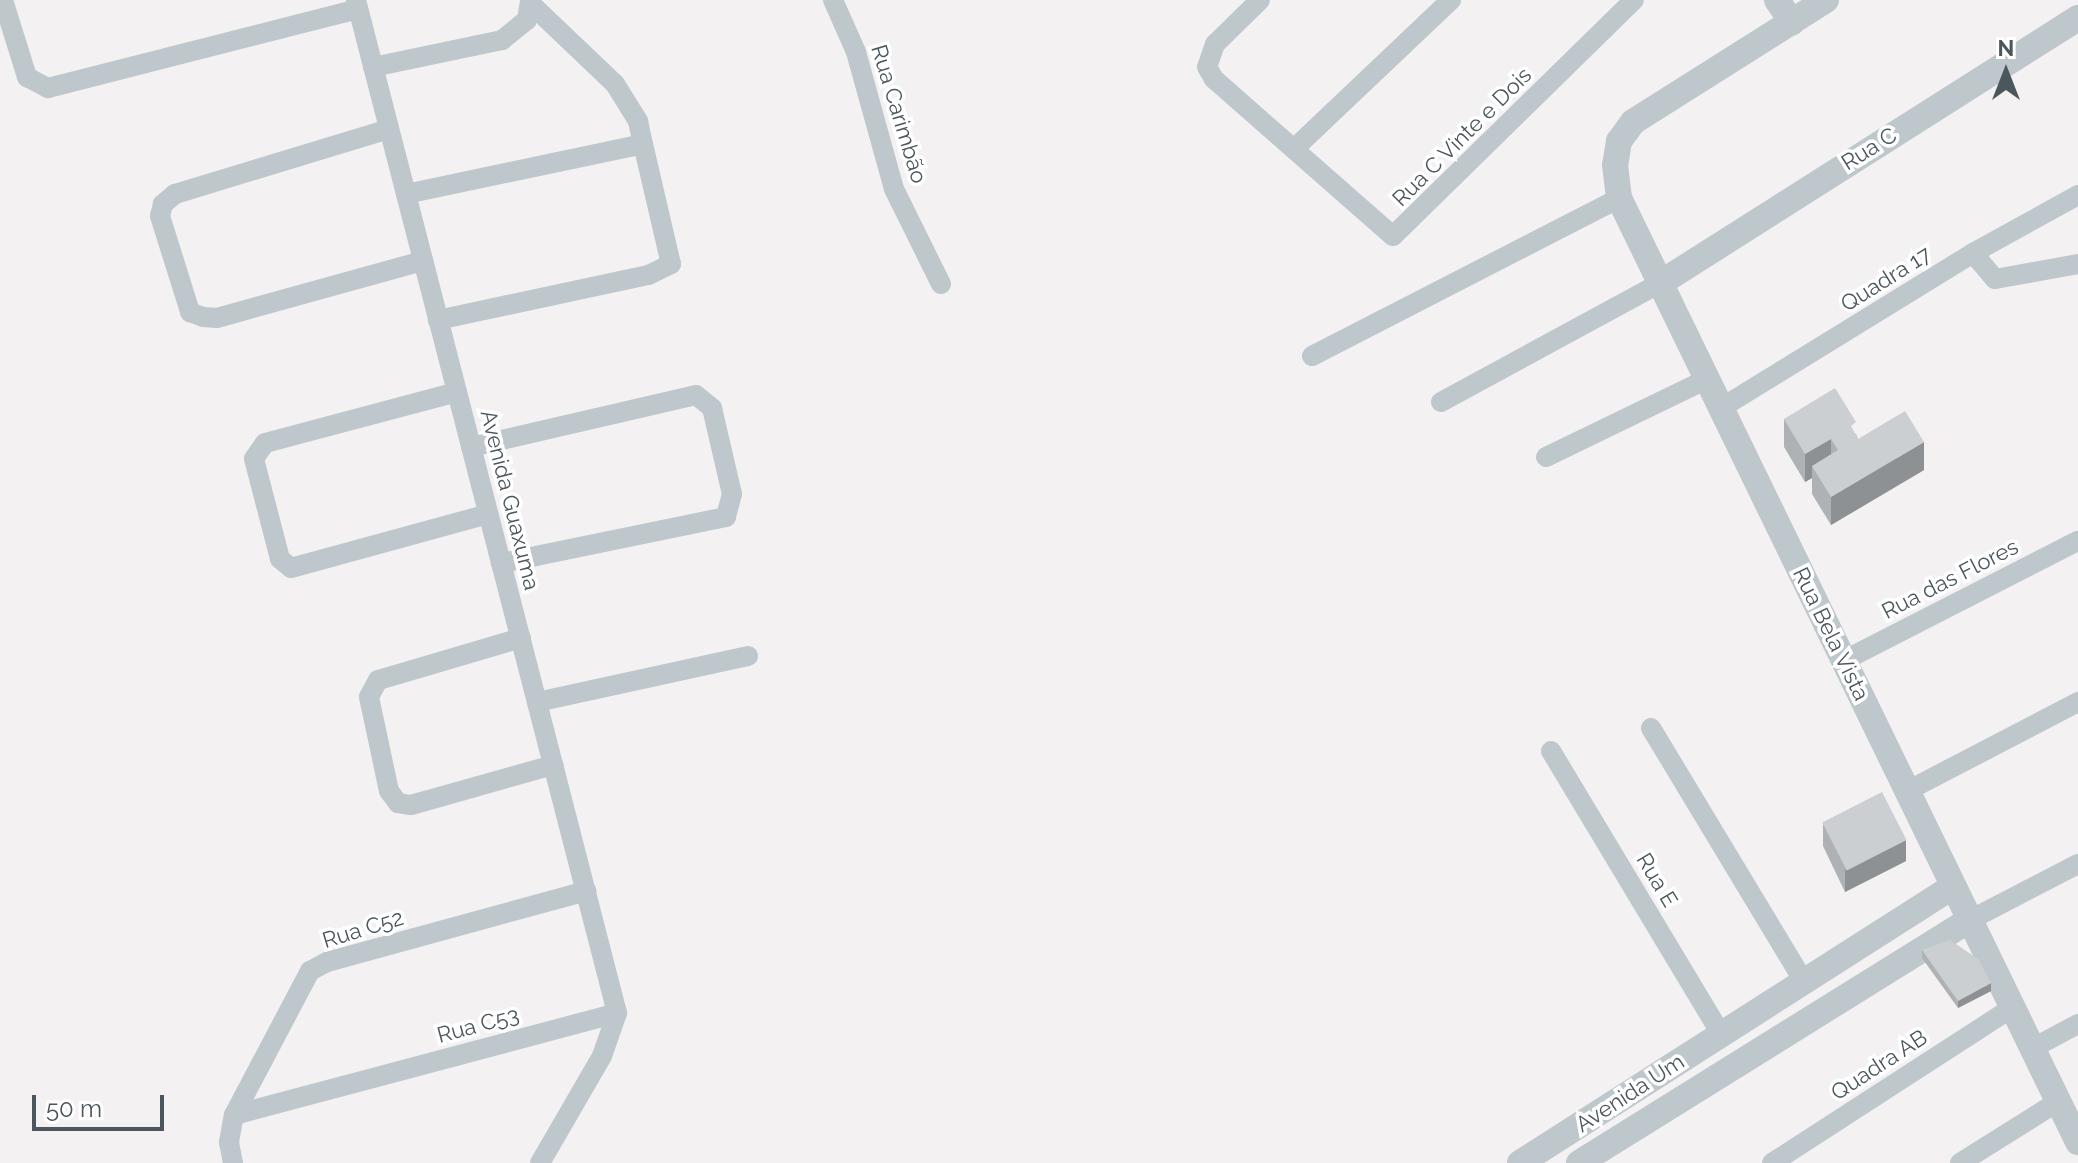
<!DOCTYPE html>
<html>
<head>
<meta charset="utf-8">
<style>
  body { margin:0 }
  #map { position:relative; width:2078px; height:1163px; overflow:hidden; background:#f3f1f1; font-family:Raleway,sans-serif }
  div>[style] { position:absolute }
  .minor>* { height:20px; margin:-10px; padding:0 10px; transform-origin:10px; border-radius:10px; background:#bec7cc }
  .tertiary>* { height:26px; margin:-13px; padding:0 13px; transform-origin:13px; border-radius:13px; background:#bec7cc }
  .wall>* { inset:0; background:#afb2b5 }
  .shaded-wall>* { inset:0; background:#8e9193 }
  .building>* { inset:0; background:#cbcfd2; transform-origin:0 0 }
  span { translate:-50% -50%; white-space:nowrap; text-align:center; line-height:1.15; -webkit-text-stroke:7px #fff; paint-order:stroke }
  .street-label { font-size:22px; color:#4b575d }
  .north { position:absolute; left:1966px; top:32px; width:80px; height:80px; -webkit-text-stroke:6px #fff; paint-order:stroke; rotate:0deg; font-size:22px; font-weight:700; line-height:32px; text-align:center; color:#4b575d }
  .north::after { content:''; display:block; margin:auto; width:28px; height:36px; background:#4b575d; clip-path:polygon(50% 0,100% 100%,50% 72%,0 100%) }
  .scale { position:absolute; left:32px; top:1095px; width:132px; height:36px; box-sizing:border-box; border:4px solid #4b575d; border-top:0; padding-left:10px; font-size:24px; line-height:28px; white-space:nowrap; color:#4b575d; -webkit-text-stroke:6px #fff; paint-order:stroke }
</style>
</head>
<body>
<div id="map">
  <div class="minor">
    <div style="left:3px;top:0;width:81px;rotate:72.7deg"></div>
    <div style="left:27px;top:77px;width:24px;rotate:28deg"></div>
    <div style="left:48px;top:88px;width:320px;rotate:-14.3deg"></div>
    <div style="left:356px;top:0;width:1046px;rotate:75.55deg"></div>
    <div style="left:833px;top:0;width:57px;rotate:66.1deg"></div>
    <div style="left:856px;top:52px;width:142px;rotate:74.5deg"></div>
    <div style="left:894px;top:189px;width:106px;rotate:63.7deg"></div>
    <div style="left:1260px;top:0;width:63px;rotate:135.6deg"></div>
    <div style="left:1215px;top:44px;width:24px;rotate:109deg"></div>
    <div style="left:1207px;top:67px;width:14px;rotate:60deg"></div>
    <div style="left:1214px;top:79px;width:238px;rotate:41.3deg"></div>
    <div style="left:1393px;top:236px;width:337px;rotate:-44.4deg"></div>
    <div style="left:531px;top:4px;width:116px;rotate:43.6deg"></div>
    <div style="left:615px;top:84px;width:44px;rotate:58.1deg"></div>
    <div style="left:638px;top:121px;width:24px;rotate:78deg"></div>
    <div style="left:373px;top:67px;width:132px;rotate:-11.8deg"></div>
    <div style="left:502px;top:40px;width:32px;rotate:-39deg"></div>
    <div style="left:527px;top:20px;width:20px;rotate:-81deg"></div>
    <div style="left:389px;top:129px;width:224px;rotate:163.1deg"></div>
    <div style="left:175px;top:194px;width:16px;rotate:140deg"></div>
    <div style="left:163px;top:204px;width:12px;rotate:104deg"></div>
    <div style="left:160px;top:216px;width:101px;rotate:72.6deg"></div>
    <div style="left:190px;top:312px;width:14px;rotate:21deg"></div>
    <div style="left:203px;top:317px;width:14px;rotate:4deg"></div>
    <div style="left:217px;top:318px;width:214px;rotate:-15.5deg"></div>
    <div style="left:1296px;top:147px;width:214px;rotate:-43.5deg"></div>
    <div style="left:406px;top:194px;width:242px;rotate:-11.9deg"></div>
    <div style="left:643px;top:144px;width:123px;rotate:76.9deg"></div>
    <div style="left:671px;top:264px;width:25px;rotate:154deg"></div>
    <div style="left:648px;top:275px;width:215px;rotate:167.9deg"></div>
    <div style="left:1973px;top:253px;width:34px;rotate:50deg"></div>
    <div style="left:1995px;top:279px;width:84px;rotate:-10.2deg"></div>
    <div style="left:1312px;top:356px;width:345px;rotate:-27.2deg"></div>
    <div style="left:457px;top:392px;width:199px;rotate:165.1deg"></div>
    <div style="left:265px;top:443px;width:19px;rotate:125deg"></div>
    <div style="left:254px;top:459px;width:103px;rotate:75.4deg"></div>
    <div style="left:280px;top:559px;width:14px;rotate:39deg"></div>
    <div style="left:291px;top:568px;width:204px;rotate:-15.3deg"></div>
    <div style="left:1441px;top:402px;width:251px;rotate:-28.5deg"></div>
    <div style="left:1721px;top:408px;width:296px;rotate:-31.6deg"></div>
    <div style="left:1973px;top:253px;width:120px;rotate:-28.9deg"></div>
    <div style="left:471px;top:447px;width:231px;rotate:-13deg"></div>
    <div style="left:696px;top:395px;width:21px;rotate:39deg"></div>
    <div style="left:712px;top:408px;width:88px;rotate:76.9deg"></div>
    <div style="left:732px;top:494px;width:24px;rotate:105deg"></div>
    <div style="left:726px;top:517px;width:230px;rotate:168.4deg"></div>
    <div style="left:1546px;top:457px;width:179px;rotate:-25.8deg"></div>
    <div style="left:521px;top:638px;width:149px;rotate:163.6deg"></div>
    <div style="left:378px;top:680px;width:19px;rotate:118deg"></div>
    <div style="left:369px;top:697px;width:96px;rotate:78deg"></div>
    <div style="left:389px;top:791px;width:15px;rotate:53deg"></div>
    <div style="left:398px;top:803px;width:13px;rotate:9deg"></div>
    <div style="left:411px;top:805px;width:148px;rotate:-15.7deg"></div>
    <div style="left:1843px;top:661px;width:264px;rotate:-27.1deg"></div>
    <div style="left:537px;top:702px;width:216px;rotate:-12.3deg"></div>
    <div style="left:1651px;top:728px;width:297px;rotate:58.9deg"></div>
    <div style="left:1551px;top:751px;width:330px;rotate:59deg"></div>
    <div style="left:1909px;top:790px;width:191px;rotate:-27.5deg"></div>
    <div style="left:1968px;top:921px;width:124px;rotate:-27.4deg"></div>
    <div style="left:2033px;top:1048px;width:51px;rotate:-28.1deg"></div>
    <div style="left:234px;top:1115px;width:396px;rotate:-14.9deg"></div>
    <div style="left:233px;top:1163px;width:21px;rotate:-101deg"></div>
    <div style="left:229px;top:1142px;width:27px;rotate:-80deg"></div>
    <div style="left:234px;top:1115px;width:163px;rotate:-62.2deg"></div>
    <div style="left:310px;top:971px;width:19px;rotate:-28deg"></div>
    <div style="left:327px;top:962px;width:269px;rotate:-15.3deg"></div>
    <div style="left:540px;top:1163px;width:124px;rotate:-59.9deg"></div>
    <div style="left:602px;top:1056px;width:46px;rotate:-70.8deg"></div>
    <div style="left:1772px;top:1163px;width:286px;rotate:-32.9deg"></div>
    <div style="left:1960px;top:1163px;width:117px;rotate:-32.1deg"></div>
  </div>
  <div class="tertiary">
    <div style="left:1777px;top:0;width:27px;rotate:56deg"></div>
    <div style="left:1826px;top:0;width:228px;rotate:147.7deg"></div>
    <div style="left:1633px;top:122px;width:24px;rotate:126deg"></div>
    <div style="left:1619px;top:141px;width:24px;rotate:99deg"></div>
    <div style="left:1615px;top:165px;width:33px;rotate:83deg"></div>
    <div style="left:1619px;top:198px;width:1050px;rotate:64.07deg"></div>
    <div style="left:1662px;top:282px;width:493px;rotate:-32.4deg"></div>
    <div style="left:1520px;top:1163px;width:513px;rotate:-32.57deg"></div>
    <div style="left:1579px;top:1163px;width:458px;rotate:-31.9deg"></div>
  </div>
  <div class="wall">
    <div style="clip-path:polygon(1784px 419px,1856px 434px,1858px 439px,1924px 470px,1831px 525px,1812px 494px,1812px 478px,1805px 482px,1784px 447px)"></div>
    <div style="clip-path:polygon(1823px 824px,1906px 861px,1845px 892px,1823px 846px)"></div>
    <div style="clip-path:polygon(1922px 950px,1991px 991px,1958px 1008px,1922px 958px)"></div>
  </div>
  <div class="shaded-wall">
    <div style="clip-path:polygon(1831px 439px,1831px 467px,1812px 466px,1812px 478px,1805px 482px,1805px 454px)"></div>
    <div style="clip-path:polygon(1924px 442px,1924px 470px,1831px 525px,1831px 497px)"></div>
    <div style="clip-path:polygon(1906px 840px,1906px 861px,1845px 892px,1845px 870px)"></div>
    <div style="clip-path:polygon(1991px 983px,1991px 991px,1958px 1008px,1958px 1001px)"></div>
  </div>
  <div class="building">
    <div style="clip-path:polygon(1835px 388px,1856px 422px,1851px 426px,1858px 439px,1905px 411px,1924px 442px,1831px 497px,1812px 466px,1838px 450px,1831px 439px,1805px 454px,1784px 419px)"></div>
    <div style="left:1882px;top:792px;width:54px;height:67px;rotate:63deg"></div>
    <div style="clip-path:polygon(1950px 940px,1978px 959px,1991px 983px,1958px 1001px,1922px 950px)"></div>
  </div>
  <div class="street-label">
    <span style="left:899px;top:114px;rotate:73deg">Rua Carimbão</span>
    <span style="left:1462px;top:137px;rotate:-45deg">Rua C Vinte e Dois</span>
    <span style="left:1869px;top:149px;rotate:-32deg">Rua C</span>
    <span style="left:1886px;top:279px;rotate:-32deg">Quadra 17</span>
    <span style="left:510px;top:500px;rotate:76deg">Avenida Guaxuma</span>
    <span style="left:1950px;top:579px;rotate:-27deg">Rua das Flores</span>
    <span style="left:1831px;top:634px;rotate:64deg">Rua Bela Vista</span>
    <span style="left:1657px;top:880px;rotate:59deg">Rua E</span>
    <span style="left:363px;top:929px;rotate:-17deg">Rua C52</span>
    <span style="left:478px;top:1025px;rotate:-15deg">Rua C53</span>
    <span style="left:1879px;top:1065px;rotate:-33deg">Quadra AB</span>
    <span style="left:1630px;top:1093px;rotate:-33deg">Avenida Um</span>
  </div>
  <div class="north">N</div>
  <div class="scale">50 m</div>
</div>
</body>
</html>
